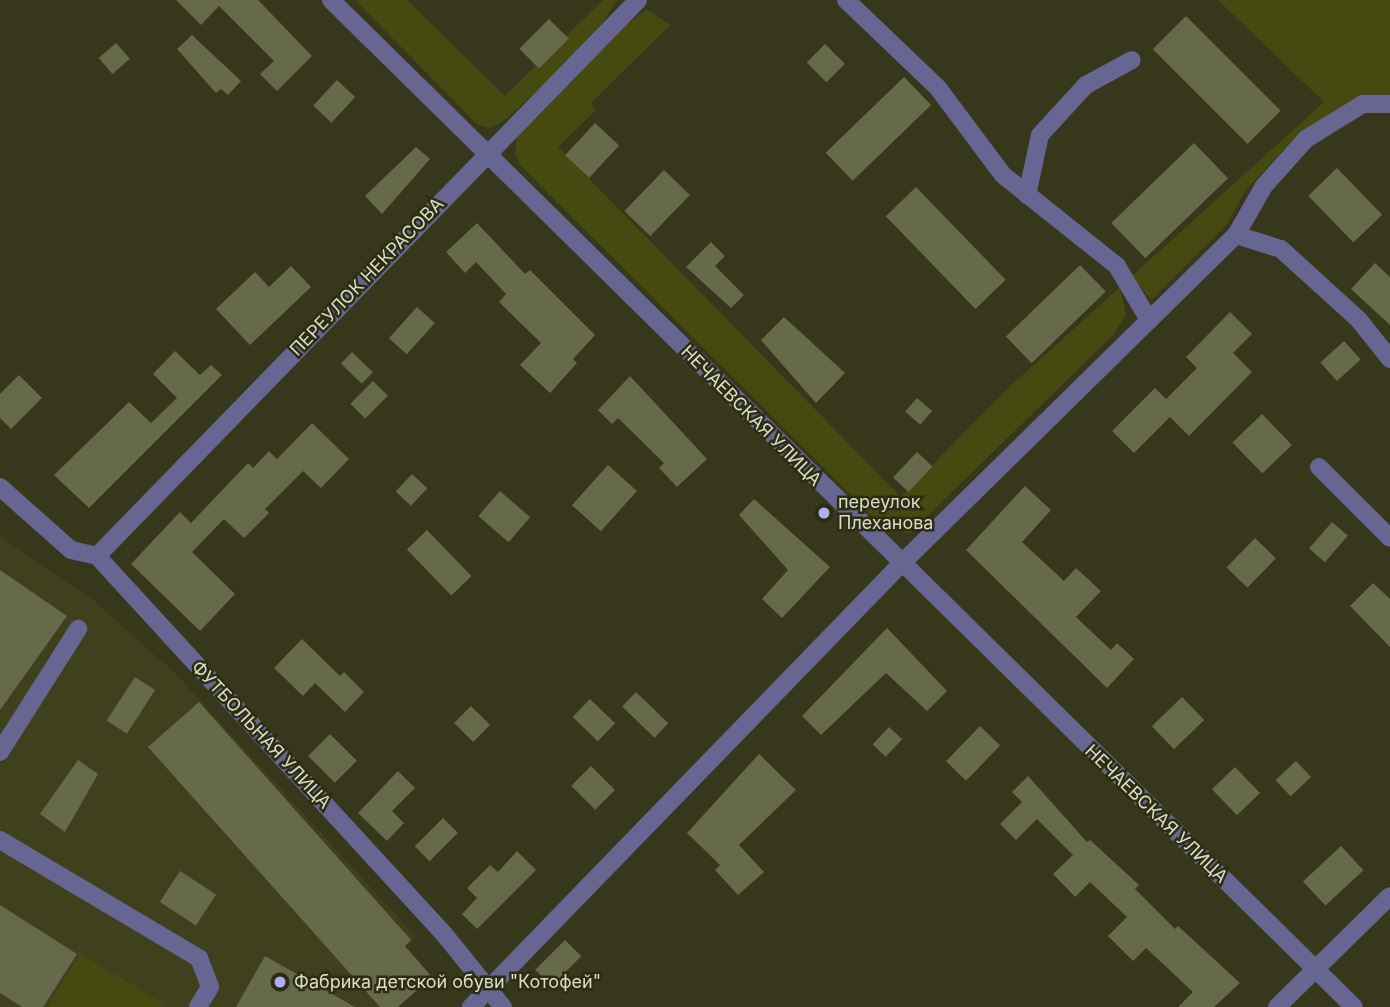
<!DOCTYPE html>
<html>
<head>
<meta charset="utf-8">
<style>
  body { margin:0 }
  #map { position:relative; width:1390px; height:1007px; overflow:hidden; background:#36371b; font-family:Inter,sans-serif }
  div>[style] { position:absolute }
  .built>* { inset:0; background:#3f411d }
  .green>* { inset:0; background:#474a10 }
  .building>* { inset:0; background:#67694b; transform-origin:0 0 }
  .minor>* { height:18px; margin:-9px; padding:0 9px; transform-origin:9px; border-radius:9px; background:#676692 }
  .dots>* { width:19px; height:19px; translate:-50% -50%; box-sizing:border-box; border:4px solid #2c2d11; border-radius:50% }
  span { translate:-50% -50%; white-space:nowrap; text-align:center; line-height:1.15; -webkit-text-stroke:5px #2c2d11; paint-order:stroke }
  .street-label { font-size:18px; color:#dbddcc }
  .poi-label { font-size:18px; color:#dbddcc }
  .left { translate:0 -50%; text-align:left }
</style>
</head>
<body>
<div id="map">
  <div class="built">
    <div style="clip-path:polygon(0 536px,93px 600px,176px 674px,416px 937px,368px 979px,392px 1007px,0 1007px)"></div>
  </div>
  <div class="green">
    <div style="clip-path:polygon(355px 0,407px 0,505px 96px,603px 0,617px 0,591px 41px,506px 119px,491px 128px,478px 125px)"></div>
    <div style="clip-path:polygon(1218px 0,1390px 0,1390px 96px,1359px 99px,1332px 112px,1290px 143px,1245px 191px,1228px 223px,1151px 300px,1132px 276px,1324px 102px)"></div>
    <div style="clip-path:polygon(646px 9px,670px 25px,590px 104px,596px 110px,558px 147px,901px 497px,1007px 389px,1120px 287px,1126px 315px,1113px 335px,910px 533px,886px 530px,520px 165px,515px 154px,517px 136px,612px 36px)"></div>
    <div style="clip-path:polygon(80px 954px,165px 1004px,163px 1007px,48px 1007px)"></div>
  </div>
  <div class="building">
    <div style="clip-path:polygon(176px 0,258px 0,312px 56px,277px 91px,260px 74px,274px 61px,219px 6px,201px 25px)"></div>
    <div style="left:1186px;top:16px;width:134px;height:47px;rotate:45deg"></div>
    <div style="left:549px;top:19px;width:28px;height:42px;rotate:45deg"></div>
    <div style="clip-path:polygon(192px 35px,241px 81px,228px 95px,221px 89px,216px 93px,177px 49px)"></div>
    <div style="left:116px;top:43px;width:21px;height:23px;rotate:49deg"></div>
    <div style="left:825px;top:44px;width:28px;height:26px;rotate:45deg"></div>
    <div style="left:904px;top:77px;width:39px;height:109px;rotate:46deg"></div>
    <div style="left:337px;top:80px;width:25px;height:35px;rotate:43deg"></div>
    <div style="left:595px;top:123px;width:33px;height:44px;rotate:43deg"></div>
    <div style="left:1194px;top:143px;width:49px;height:115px;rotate:46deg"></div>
    <div style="clip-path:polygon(416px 147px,430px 159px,382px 214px,365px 196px)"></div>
    <div style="left:1337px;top:168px;width:65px;height:40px;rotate:46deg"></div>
    <div style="left:664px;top:170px;width:36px;height:57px;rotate:44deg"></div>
    <div style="left:916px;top:187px;width:129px;height:42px;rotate:46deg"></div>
    <div style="clip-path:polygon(477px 223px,525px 274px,530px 270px,595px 335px,573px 359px,577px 363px,550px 393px,520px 365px,541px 343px,499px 302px,506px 294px,476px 262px,465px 273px,446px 252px)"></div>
    <div style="clip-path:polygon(711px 242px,725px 256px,715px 266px,744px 295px,731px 308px,686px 267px)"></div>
    <div style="clip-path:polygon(1375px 263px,1390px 277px,1390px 325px,1351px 289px)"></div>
    <div style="left:1080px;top:265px;width:37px;height:103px;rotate:46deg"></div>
    <div style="clip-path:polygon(291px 266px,311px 287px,250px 345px,216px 309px,255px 272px,269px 287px)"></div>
    <div style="left:417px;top:307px;width:24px;height:42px;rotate:42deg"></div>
    <div style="clip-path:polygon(1230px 312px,1252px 334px,1233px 353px,1252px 372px,1189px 436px,1170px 417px,1134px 453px,1112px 431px,1155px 388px,1166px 399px,1197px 368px,1186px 357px)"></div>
    <div style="clip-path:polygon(784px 317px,845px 373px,816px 403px,761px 340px)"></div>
    <div style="left:1344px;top:341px;width:25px;height:32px;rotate:48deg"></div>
    <div style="clip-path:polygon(175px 351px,200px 375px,211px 365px,222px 375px,89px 508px,54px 475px,129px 402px,151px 423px,177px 398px,153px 374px)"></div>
    <div style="left:352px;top:352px;width:29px;height:16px;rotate:44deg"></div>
    <div style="clip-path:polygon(19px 375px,42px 398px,11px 429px,0 418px,0 394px)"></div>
    <div style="clip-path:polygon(630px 376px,707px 459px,677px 487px,659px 468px,664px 463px,618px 418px,612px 424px,598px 410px)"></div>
    <div style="left:373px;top:381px;width:21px;height:32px;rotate:45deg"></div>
    <div style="left:917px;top:398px;width:20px;height:18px;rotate:41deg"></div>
    <div style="left:1262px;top:414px;width:43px;height:41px;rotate:46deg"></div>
    <div style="clip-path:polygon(312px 423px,349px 459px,321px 488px,303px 471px,265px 509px,269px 513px,244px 538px,224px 519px,192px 552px,235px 594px,200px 631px,131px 564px,180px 512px,191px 523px,248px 463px,253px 468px,269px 451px,277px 459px)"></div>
    <div style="left:917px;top:452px;width:21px;height:35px;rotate:43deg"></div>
    <div style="left:608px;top:465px;width:39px;height:54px;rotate:42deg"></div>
    <div style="left:412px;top:474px;width:21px;height:24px;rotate:43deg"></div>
    <div style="clip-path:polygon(1025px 486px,1051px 510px,1022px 542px,1064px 581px,1076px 568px,1101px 591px,1076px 617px,1111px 650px,1117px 643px,1134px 659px,1107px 688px,966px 550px)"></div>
    <div style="left:500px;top:491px;width:40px;height:33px;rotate:41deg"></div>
    <div style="clip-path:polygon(754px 499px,830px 567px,782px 618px,762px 599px,788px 570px,739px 515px)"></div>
    <div style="left:1332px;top:522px;width:21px;height:35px;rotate:41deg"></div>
    <div style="left:427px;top:530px;width:64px;height:28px;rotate:46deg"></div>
    <div style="left:1255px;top:538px;width:29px;height:41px;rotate:44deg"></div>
    <div style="clip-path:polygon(0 570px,67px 616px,0 710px)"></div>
    <div style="clip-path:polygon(1373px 583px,1390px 599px,1390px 647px,1350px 606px)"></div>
    <div style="clip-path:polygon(887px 628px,947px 691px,927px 711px,886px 673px,821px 735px,802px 716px)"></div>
    <div style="clip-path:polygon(302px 639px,340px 676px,344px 672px,364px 692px,345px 712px,315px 683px,303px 696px,274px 668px)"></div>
    <div style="left:135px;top:677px;width:24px;height:52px;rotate:33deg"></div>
    <div style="left:636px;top:692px;width:45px;height:20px;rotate:44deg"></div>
    <div style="left:1182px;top:697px;width:32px;height:42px;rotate:46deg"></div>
    <div style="left:590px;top:699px;width:35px;height:25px;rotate:44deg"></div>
    <div style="clip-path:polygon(199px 702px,411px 940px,405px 946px,432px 977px,398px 1007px,380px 1007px,148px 747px)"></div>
    <div style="left:471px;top:706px;width:27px;height:24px;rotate:45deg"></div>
    <div style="left:980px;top:726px;width:28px;height:49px;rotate:44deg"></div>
    <div style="left:889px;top:727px;width:18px;height:24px;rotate:43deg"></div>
    <div style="left:330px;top:734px;width:38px;height:31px;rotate:45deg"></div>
    <div style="clip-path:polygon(759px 754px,796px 790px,739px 845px,764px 872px,738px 895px,715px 870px,720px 865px,687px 833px)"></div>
    <div style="clip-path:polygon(78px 760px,98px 774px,65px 832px,40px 814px)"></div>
    <div style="left:1296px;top:761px;width:22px;height:28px;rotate:47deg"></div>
    <div style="left:591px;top:766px;width:34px;height:28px;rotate:45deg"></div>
    <div style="left:1235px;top:767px;width:36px;height:32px;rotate:46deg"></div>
    <div style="clip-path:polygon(398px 771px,415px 788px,392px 811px,404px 823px,387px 841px,358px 813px)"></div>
    <div style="clip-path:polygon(1028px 776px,1087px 842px,1090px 840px,1139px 885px,1135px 889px,1175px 929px,1178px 926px,1240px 983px,1214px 1007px,1178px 1007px,1193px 992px,1146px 948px,1133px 961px,1108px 936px,1127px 917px,1090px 882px,1075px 897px,1053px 874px,1073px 855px,1037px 819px,1016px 840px,1000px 824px,1022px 802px,1012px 792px)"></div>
    <div style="left:443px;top:818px;width:21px;height:40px;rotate:45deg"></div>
    <div style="left:1341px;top:846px;width:33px;height:52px;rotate:47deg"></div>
    <div style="clip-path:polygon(517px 851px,536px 870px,477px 929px,462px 914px,477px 898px,467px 888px,490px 865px,498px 872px)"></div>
    <div style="left:180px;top:871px;width:43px;height:37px;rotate:33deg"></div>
    <div style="clip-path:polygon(0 905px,77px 954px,43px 1007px,22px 1007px,0 993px)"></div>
    <div style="left:565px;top:940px;width:23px;height:42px;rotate:45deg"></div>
    <div style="clip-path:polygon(265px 956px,355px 1007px,236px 1007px)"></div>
  </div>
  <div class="minor">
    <div style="left:331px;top:0;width:1435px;rotate:44.55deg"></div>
    <div style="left:846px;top:0;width:127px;rotate:43.7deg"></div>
    <div style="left:938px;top:88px;width:109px;rotate:53.2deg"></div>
    <div style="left:1003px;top:175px;width:146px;rotate:38.6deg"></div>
    <div style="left:1117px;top:266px;width:63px;rotate:59.3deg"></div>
    <div style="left:1027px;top:195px;width:61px;rotate:-77.8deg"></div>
    <div style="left:1040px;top:135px;width:68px;rotate:-47.4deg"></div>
    <div style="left:1086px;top:85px;width:52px;rotate:-28.5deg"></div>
    <div style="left:1236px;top:235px;width:47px;rotate:17.3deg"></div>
    <div style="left:1281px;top:249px;width:105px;rotate:42.3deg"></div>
    <div style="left:1359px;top:320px;width:50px;rotate:51.5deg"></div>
    <div style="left:1319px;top:467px;width:100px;rotate:45deg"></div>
    <div style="left:0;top:487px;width:95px;rotate:41.6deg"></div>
    <div style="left:71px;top:550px;width:27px;rotate:13deg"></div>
    <div style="left:97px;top:556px;width:513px;rotate:47.45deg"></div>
    <div style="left:444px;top:934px;width:94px;rotate:51.1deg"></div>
    <div style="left:97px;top:556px;width:776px;rotate:-45.78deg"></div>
    <div style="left:0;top:752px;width:146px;rotate:-57.6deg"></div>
    <div style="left:0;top:840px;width:231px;rotate:30.7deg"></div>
    <div style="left:199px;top:958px;width:31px;rotate:69deg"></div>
    <div style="left:210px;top:987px;width:23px;rotate:121deg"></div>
    <div style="left:471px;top:1007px;width:616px;rotate:-45.86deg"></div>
    <div style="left:900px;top:565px;width:471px;rotate:-44.5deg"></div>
    <div style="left:1236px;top:235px;width:56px;rotate:-60.3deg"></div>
    <div style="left:1264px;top:186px;width:63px;rotate:-48.2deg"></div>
    <div style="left:1306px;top:139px;width:67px;rotate:-31.6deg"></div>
    <div style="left:1363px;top:104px;width:27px"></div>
    <div style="left:1277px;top:1007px;width:158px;rotate:-44.5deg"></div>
  </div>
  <div class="dots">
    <div style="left:824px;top:513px;background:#afaefa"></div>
    <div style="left:280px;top:982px;background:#afaefa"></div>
  </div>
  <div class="street-label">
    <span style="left:367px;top:277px;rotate:-46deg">ПЕРЕУЛОК НЕКРАСОВА</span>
    <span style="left:751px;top:416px;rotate:45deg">НЕЧАЕВСКАЯ УЛИЦА</span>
    <span style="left:261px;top:735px;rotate:47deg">ФУТБОЛЬНАЯ УЛИЦА</span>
    <span style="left:1156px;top:814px;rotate:44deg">НЕЧАЕВСКАЯ УЛИЦА</span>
  </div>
  <div class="poi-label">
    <span class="left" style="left:838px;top:513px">переулок<br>Плеханова</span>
    <span class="left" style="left:294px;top:982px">Фабрика детской обуви "Котофей"</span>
  </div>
</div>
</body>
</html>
